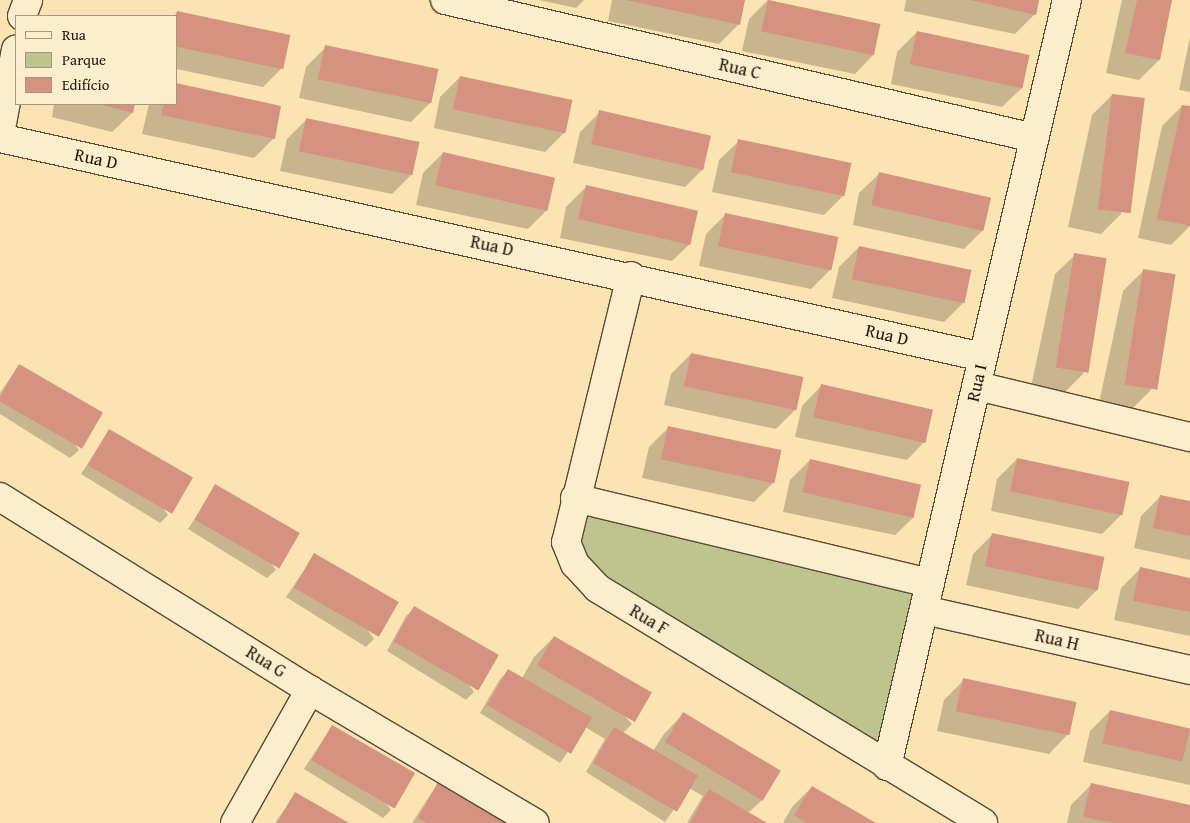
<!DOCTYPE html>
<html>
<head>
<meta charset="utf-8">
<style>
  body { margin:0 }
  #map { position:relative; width:1190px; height:823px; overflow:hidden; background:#fbe3b2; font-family:"Gentium Book Plus",serif }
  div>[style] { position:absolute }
  .green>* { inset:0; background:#bdc48d }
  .shadow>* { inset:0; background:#0003 }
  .building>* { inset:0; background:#d69280; transform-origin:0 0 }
  .roads { filter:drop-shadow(1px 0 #584a36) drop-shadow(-1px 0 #584a36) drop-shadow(0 1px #584a36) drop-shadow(0 -1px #584a36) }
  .street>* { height:28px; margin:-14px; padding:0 14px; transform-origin:14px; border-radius:14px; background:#fcedcd }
  .secondary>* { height:28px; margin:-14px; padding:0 14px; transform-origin:14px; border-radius:14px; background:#fcedcd }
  span { translate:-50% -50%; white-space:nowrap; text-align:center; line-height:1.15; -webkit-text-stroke:4px #fcedcd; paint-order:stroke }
  .street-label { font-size:18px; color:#21170d }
  .legend { position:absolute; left:15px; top:15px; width:162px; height:90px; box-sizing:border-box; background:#fcedcd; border:1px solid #a49780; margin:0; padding:6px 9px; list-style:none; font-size:15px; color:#21170d }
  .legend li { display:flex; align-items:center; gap:10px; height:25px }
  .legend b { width:25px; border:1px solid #a49780 }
</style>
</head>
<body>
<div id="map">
  <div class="green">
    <div style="clip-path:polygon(575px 498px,930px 583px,887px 766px,575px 564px)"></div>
  </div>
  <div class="shadow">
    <div style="clip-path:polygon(539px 0,584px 0,576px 8px)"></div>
    <div style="clip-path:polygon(612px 0,744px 0,739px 24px,719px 44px,608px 21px)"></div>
    <div style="clip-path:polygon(768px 0,880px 24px,874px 54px,855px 74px,742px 51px,749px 19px)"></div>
    <div style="clip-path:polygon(906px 0,1038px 0,1035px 14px,1015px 34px,904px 11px)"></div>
    <div style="clip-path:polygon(1122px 0,1171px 0,1159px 60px,1139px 80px,1106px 73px)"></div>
    <div style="clip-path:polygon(177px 12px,282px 68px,263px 87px,176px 69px,176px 16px,174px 16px)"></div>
    <div style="clip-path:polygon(917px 32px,1022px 88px,1002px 107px,891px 84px,897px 52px)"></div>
    <div style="clip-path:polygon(1190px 37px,1190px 92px,1179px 90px)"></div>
    <div style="clip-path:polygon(326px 47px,431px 102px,411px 122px,299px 98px,306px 67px)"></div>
    <div style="clip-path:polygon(460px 77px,565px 132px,545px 152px,434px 128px,440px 97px)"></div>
    <div style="clip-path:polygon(1112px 95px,1121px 214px,1101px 234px,1068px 227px,1092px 115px)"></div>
    <div style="clip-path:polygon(54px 104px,134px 104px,132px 113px,112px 132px,52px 117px)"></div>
    <div style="clip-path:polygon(149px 104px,176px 104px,274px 138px,254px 158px,142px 134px)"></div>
    <div style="clip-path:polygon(1182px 106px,1190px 107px,1190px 226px,1171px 245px,1138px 238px,1162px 126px)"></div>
    <div style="clip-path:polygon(600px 112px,705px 167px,685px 187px,573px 163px,580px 132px)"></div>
    <div style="clip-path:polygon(307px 119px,417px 143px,412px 174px,392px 194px,280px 171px,287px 139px)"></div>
    <div style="clip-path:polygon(739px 141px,844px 195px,824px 215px,712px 192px,719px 160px)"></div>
    <div style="clip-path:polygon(443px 153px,548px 209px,528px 229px,416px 205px,423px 173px)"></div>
    <div style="clip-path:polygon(879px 174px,984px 229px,964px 249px,853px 225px,859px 193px)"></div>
    <div style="clip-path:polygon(586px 187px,692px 242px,672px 261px,560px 238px,566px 207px)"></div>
    <div style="clip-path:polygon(726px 214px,831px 269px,811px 289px,699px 266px,706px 234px)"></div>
    <div style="clip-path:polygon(859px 247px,964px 302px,944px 322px,832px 298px,839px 267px)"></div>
    <div style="clip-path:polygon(1075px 255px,1106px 259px,1083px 374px,1063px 394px,1031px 387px,1055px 274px)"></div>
    <div style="clip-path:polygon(1143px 271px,1151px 390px,1131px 410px,1099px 403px,1123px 291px)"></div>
    <div style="clip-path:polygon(691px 354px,801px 378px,796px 409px,776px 429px,664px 405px,671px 374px)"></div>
    <div style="clip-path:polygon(19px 365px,79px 450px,70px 458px,0 414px,0 393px)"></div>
    <div style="clip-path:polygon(821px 386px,926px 440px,907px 460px,795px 437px,802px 406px)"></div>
    <div style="clip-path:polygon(669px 427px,774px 482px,754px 502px,642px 478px,649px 447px)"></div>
    <div style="clip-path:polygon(109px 430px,168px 515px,160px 523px,81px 474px)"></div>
    <div style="clip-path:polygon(1017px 459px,1128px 483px,1122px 514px,1102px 534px,991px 511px,997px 479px)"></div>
    <div style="clip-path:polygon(810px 460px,915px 516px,895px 535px,783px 512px,790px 480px)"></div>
    <div style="clip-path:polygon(216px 486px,276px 570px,267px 578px,188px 529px)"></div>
    <div style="clip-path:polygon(1161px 496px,1190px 503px,1190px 560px,1134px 548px,1141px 516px)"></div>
    <div style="clip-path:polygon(993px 534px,1103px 558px,1098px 589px,1078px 609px,966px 585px,973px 554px)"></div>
    <div style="clip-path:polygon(315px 554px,374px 639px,366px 647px,286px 597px)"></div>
    <div style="clip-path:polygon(1140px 569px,1190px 579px,1190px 636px,1114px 620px,1121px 588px)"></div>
    <div style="clip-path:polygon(415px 607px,474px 692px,466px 700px,387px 651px,406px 616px)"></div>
    <div style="clip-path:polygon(554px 637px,632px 724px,622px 734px,653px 751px,664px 734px,683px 714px,762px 800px,748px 813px,765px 823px,687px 823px,703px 796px,689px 788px,665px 822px,586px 772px,605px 739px,585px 727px,560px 763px,480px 713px,500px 679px,508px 671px,522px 678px,534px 657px)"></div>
    <div style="clip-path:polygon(964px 680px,1068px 734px,1049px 754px,937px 731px,944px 700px)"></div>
    <div style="clip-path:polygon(1110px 711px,1190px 729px,1190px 785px,1083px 762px,1090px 731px)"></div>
    <div style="clip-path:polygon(332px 726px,391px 810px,383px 818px,304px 769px)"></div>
    <div style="clip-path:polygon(438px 783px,505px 823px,412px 823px)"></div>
    <div style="clip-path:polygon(1091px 785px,1190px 806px,1190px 823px,1067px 823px,1071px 805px)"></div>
    <div style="clip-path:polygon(812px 787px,873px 823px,783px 823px,792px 807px)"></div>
    <div style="clip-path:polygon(296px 793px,346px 823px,275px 823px)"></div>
  </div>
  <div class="building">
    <div style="clip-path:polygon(626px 0,745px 0,740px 25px)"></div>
    <div style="left:768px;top:0;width:115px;height:32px;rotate:12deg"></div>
    <div style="clip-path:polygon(970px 0,1039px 0,1036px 15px)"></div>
    <div style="clip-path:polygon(1137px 0,1172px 0,1160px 60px,1125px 53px)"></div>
    <div style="left:177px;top:11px;width:116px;height:35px;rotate:12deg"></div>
    <div style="left:917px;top:31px;width:115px;height:34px;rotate:12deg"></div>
    <div style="left:325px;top:45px;width:116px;height:35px;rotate:12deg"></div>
    <div style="left:460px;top:76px;width:115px;height:34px;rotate:12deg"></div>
    <div style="clip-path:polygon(176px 83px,281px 106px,275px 139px,161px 115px,164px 104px,176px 104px)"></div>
    <div style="left:1112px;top:94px;width:33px;height:116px;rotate:7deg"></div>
    <div style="clip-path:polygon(99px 104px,135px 104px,133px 113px)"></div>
    <div style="clip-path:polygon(1182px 105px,1190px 106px,1190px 226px,1157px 219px)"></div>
    <div style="left:599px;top:110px;width:115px;height:35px;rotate:13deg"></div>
    <div style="left:306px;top:118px;width:116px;height:34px;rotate:12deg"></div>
    <div style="left:738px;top:139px;width:116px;height:34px;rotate:12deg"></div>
    <div style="left:443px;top:152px;width:115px;height:34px;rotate:13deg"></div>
    <div style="left:879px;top:172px;width:115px;height:34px;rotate:13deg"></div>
    <div style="left:586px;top:185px;width:115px;height:35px;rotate:13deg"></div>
    <div style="left:725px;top:213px;width:116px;height:34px;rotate:12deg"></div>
    <div style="left:859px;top:246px;width:115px;height:34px;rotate:12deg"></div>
    <div style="left:1074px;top:253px;width:33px;height:116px;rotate:9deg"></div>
    <div style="left:1143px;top:269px;width:33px;height:117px;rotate:9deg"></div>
    <div style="left:691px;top:353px;width:115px;height:34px;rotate:12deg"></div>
    <div style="left:19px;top:364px;width:97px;height:42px;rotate:30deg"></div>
    <div style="left:821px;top:384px;width:115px;height:34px;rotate:13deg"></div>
    <div style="left:668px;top:426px;width:116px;height:34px;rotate:12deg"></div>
    <div style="left:109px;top:429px;width:97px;height:42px;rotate:30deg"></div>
    <div style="left:1017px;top:458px;width:115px;height:34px;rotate:12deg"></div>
    <div style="left:810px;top:459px;width:114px;height:34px;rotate:13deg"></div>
    <div style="left:215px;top:484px;width:98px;height:41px;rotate:30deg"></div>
    <div style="clip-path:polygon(1160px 495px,1190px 501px,1190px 536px,1153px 528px)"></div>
    <div style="left:992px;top:533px;width:115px;height:34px;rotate:12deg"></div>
    <div style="left:314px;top:553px;width:98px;height:40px;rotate:30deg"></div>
    <div style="clip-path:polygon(1140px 567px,1190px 578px,1190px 612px,1133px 601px)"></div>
    <div style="left:414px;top:606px;width:98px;height:41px;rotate:30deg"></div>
    <div style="left:554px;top:636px;width:113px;height:34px;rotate:30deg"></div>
    <div style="left:508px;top:669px;width:97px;height:42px;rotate:30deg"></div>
    <div style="left:963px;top:678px;width:116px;height:34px;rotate:12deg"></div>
    <div style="left:1110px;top:710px;width:82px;height:34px;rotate:13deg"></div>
    <div style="left:683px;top:712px;width:114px;height:35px;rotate:31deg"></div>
    <div style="left:332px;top:725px;width:96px;height:41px;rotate:30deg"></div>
    <div style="left:614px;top:727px;width:97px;height:42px;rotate:30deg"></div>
    <div style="clip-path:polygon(438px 782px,508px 823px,426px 823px,418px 818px)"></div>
    <div style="clip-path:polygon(1091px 783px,1190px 805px,1190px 823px,1113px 823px,1083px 817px)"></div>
    <div style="clip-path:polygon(812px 786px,876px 823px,807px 823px,794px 815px)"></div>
    <div style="clip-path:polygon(709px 789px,767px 823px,690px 823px)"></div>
    <div style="clip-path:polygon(295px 792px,349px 823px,277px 823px)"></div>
  </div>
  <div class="roads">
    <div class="street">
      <div style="left:445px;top:0;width:605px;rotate:13.19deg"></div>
      <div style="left:0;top:138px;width:1007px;rotate:12.56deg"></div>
      <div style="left:631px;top:276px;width:274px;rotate:103.7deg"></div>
      <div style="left:566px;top:542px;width:24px;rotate:68deg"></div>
      <div style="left:575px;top:564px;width:33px;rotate:47deg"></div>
      <div style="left:597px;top:588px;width:452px;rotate:31.3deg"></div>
      <div style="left:977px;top:386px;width:219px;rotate:13.5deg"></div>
      <div style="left:0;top:497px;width:365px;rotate:31.9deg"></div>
      <div style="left:310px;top:690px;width:261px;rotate:30.6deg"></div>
      <div style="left:575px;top:498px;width:365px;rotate:13.5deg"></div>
      <div style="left:924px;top:610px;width:273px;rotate:12.7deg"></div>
      <div style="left:887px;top:766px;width:787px;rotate:-76.78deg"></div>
      <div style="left:235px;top:823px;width:153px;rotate:-60.6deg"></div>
    </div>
    <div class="secondary">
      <div style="left:22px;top:16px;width:17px;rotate:-69deg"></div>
      <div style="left:0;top:134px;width:86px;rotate:-79.3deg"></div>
    </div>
  </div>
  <div class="street-label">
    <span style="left:740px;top:69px;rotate:13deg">Rua C</span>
    <span style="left:96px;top:159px;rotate:12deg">Rua D</span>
    <span style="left:492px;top:246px;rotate:12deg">Rua D</span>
    <span style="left:887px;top:335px;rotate:13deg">Rua D</span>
    <span style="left:977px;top:383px;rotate:-77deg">Rua I</span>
    <span style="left:649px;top:620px;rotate:31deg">Rua F</span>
    <span style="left:1057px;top:640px;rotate:13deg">Rua H</span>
    <span style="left:266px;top:662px;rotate:32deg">Rua G</span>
  </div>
  <ul class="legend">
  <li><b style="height:6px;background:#fcedcd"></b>Rua</li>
  <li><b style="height:14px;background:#bdc48d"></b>Parque</li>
  <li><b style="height:14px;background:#d69280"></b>Edifício</li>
  </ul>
</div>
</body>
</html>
